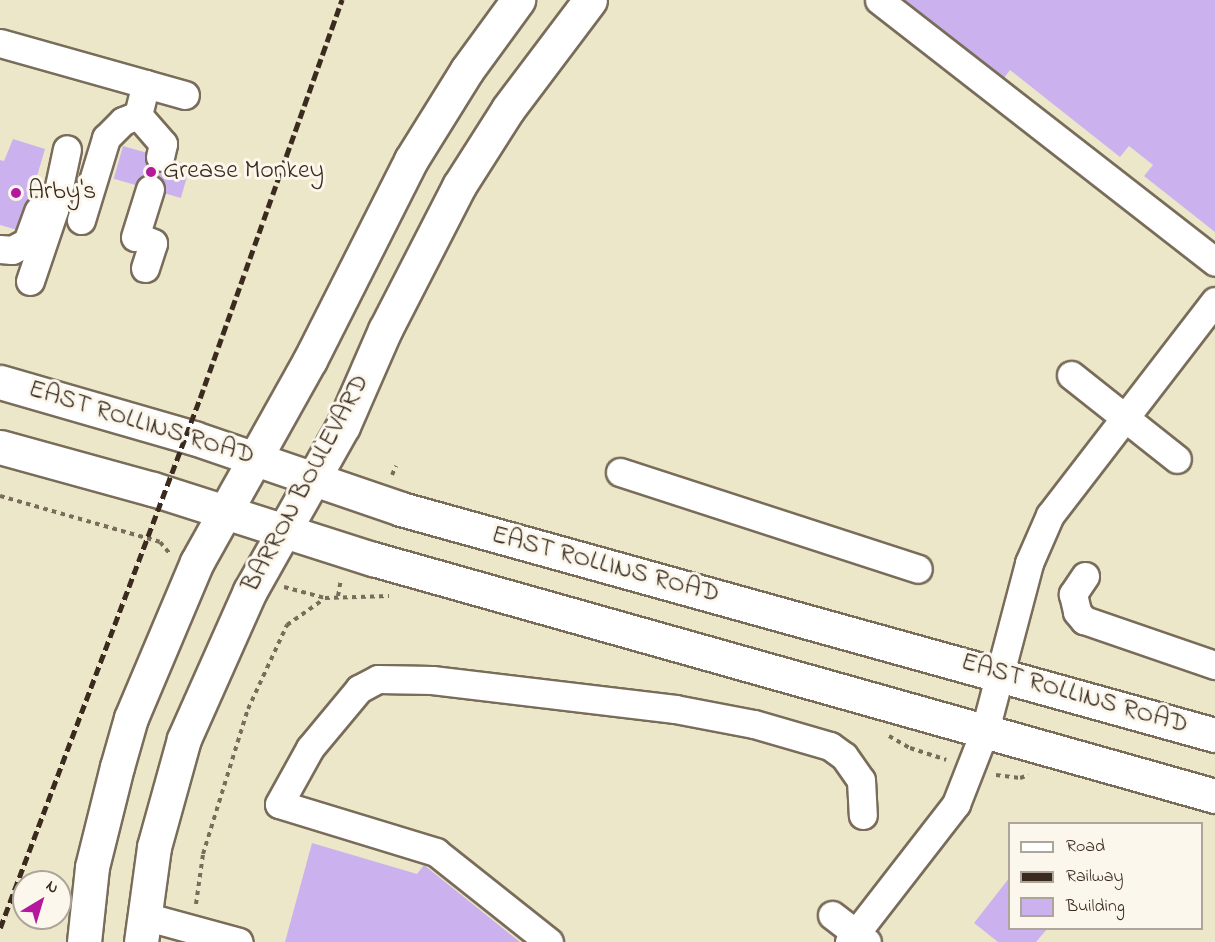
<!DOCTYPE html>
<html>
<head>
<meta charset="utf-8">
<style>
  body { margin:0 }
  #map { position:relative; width:1215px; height:942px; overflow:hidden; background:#ede7ca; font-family:"Indie Flower",sans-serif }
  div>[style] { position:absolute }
  .building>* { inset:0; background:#cbb2ee; transform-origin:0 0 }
  .path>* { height:4px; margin-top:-2px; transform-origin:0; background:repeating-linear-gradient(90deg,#796c5a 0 4.5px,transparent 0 9px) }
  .roads { filter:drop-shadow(2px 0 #796c5a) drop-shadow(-2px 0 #796c5a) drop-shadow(0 2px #796c5a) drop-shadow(0 -2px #796c5a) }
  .minor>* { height:27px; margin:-13.5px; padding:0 13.5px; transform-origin:13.5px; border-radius:13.5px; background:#fff }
  .major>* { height:33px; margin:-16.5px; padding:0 16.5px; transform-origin:16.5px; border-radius:16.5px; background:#fff }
  .rail>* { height:4.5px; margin-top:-2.25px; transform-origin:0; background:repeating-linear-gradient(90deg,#3b2a1e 0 9px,transparent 0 13.5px) }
  .dots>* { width:16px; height:16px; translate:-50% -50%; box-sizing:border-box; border:3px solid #fbf7ec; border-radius:50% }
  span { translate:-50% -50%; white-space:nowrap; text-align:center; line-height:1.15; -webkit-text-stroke:6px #fbf7ec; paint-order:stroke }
  .poi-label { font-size:26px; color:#3b2a1e }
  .left { translate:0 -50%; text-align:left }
  .street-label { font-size:26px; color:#3b2a1e }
  .legend { position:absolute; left:1008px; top:822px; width:195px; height:108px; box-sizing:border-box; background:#fbf7ec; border:2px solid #aea59a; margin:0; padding:8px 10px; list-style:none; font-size:18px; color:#3b2a1e }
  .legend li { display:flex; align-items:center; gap:12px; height:30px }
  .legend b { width:30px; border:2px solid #aea59a }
  .north { position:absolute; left:12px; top:870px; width:60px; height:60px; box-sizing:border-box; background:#fbf7ec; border:2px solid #aea59a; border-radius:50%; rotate:38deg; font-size:16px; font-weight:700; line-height:24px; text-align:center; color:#3b2a1e }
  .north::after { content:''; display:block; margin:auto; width:21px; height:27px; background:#b5179e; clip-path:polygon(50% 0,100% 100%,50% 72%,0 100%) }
</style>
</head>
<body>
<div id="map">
  <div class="building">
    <div style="clip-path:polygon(905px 0,1215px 0,1215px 232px,1144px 176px,1153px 165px,1129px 146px,1120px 157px,1010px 70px,1004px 78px)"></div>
    <div style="clip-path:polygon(13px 139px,45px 149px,21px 231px,0 225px,0 160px,4px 161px)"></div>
    <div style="left:123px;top:146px;width:70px;height:34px;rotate:16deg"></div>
    <div style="clip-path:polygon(312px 843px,417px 874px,424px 865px,520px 942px,285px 942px)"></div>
    <div style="clip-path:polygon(1010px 877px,1010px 928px,1048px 928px,1036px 942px,998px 942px,974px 923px)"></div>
  </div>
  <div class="path">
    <div style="left:392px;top:475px;width:10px;rotate:-66deg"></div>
    <div style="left:0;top:496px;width:166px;rotate:16deg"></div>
    <div style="left:160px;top:542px;width:16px;rotate:50deg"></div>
    <div style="left:284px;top:587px;width:42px;rotate:15deg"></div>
    <div style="left:325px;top:598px;width:64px;rotate:-1.8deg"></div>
    <div style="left:338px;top:596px;width:17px;rotate:-80deg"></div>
    <div style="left:889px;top:736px;width:24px;rotate:30deg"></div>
    <div style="left:910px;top:748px;width:38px;rotate:18deg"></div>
    <div style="left:996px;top:775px;width:24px;rotate:7deg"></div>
    <div style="left:1020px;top:778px;width:9px;rotate:-18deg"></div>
    <div style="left:196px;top:904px;width:50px;rotate:-82deg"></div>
    <div style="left:203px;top:854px;width:152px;rotate:-72.8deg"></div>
    <div style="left:248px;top:709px;width:93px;rotate:-65.1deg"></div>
    <div style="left:287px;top:625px;width:45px;rotate:-35.1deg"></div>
  </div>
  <div class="roads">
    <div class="minor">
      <div style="left:879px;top:0;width:426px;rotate:37.9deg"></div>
      <div style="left:0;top:43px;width:192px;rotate:15.7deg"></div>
      <div style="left:138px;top:115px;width:38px;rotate:49deg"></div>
      <div style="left:163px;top:144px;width:13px;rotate:103deg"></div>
      <div style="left:81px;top:220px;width:86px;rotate:-73deg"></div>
      <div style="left:106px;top:138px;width:24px;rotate:-45deg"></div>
      <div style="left:123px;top:121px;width:16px;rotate:-22deg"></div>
      <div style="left:138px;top:115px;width:32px;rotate:-76deg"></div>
      <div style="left:135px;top:237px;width:50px;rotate:-72.6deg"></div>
      <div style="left:0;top:249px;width:12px;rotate:5deg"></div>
      <div style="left:12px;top:250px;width:17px;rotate:-28deg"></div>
      <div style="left:27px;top:242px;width:33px;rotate:-70deg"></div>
      <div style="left:145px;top:268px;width:26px;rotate:-72deg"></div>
      <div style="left:153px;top:243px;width:8px;rotate:-157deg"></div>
      <div style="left:30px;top:281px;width:75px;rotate:-71.3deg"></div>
      <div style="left:54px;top:210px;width:62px;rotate:-78deg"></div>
      <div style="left:1071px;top:375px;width:135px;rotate:38.4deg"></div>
      <div style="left:620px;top:472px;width:313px;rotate:18deg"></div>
      <div style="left:1085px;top:576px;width:22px;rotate:124deg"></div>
      <div style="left:1073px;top:594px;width:18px;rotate:77deg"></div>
      <div style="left:1077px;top:612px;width:11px;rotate:49deg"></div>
      <div style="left:1084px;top:620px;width:139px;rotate:19deg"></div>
      <div style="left:832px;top:915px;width:44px;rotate:37.6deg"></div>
      <div style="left:144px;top:916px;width:98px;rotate:15.3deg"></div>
      <div style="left:549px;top:942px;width:144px;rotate:-141.5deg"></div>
      <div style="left:436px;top:852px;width:164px;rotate:-163deg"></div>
      <div style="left:279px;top:804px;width:64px;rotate:-61deg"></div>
      <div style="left:310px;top:748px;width:77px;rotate:-50.3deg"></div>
      <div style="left:359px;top:689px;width:21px;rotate:-28deg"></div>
      <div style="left:378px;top:679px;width:54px;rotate:1.1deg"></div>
      <div style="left:432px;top:680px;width:245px;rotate:6.8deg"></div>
      <div style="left:675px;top:709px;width:80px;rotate:10.8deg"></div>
      <div style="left:754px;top:724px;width:79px;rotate:16.1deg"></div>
      <div style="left:830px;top:746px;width:17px;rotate:36deg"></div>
      <div style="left:844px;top:756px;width:29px;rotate:55deg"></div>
      <div style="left:861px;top:780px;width:35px;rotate:87deg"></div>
      <div style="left:849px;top:942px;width:175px;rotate:-52.2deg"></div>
      <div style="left:956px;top:804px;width:79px;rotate:-68.6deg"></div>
      <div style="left:985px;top:730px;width:173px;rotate:-75.2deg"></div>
      <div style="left:1029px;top:563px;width:52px;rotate:-66.4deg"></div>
      <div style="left:1050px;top:515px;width:270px;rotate:-52.4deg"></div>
    </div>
    <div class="major">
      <div style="left:0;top:382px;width:202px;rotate:16.1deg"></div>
      <div style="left:194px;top:438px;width:219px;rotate:18.9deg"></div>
      <div style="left:401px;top:509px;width:845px;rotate:15.52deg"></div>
      <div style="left:0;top:447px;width:159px;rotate:15.4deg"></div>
      <div style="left:153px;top:489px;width:231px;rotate:17.7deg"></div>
      <div style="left:373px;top:559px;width:875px;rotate:15.72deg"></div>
      <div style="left:84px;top:942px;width:75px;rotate:-83.9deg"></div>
      <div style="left:92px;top:867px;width:103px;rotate:-76deg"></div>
      <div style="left:117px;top:767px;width:51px;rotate:-74.1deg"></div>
      <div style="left:131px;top:718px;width:169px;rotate:-67.1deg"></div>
      <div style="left:197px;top:562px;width:231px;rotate:-60.8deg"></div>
      <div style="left:310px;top:360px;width:224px;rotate:-63.2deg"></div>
      <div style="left:411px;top:160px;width:106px;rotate:-58.1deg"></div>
      <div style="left:467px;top:70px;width:87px;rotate:-53.9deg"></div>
      <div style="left:141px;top:942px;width:96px;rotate:-82.2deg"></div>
      <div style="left:154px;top:847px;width:112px;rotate:-74.5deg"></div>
      <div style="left:184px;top:739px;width:162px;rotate:-66deg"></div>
      <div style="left:250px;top:591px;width:189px;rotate:-60.6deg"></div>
      <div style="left:343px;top:426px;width:105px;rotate:-66.4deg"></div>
      <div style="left:385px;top:330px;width:162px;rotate:-62.8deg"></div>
      <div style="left:459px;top:186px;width:91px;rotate:-57.5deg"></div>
      <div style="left:508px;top:109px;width:136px;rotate:-53deg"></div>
    </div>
  </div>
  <div class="rail">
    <div style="left:0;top:928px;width:566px;rotate:-69.33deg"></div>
    <div style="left:200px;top:398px;width:423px;rotate:-70.4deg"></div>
  </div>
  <div class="dots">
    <div style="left:151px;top:172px;background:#b5179e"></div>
    <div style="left:16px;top:193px;background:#b5179e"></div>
  </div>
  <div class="poi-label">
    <span class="left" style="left:163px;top:172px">Grease Monkey</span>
    <span class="left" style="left:28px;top:193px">Arby's</span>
  </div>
  <div class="street-label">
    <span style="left:141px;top:424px;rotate:17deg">EAST ROLLINS ROAD</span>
    <span style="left:307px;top:484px;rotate:-62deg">BARRON BOULEVARD</span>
    <span style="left:605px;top:566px;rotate:15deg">EAST ROLLINS ROAD</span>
    <span style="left:1074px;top:695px;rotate:16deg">EAST ROLLINS ROAD</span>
  </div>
  <ul class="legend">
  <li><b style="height:8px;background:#fff"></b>Road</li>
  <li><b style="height:8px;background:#3b2a1e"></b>Railway</li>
  <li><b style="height:16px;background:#cbb2ee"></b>Building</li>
  </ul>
  <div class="north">N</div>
</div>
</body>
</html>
